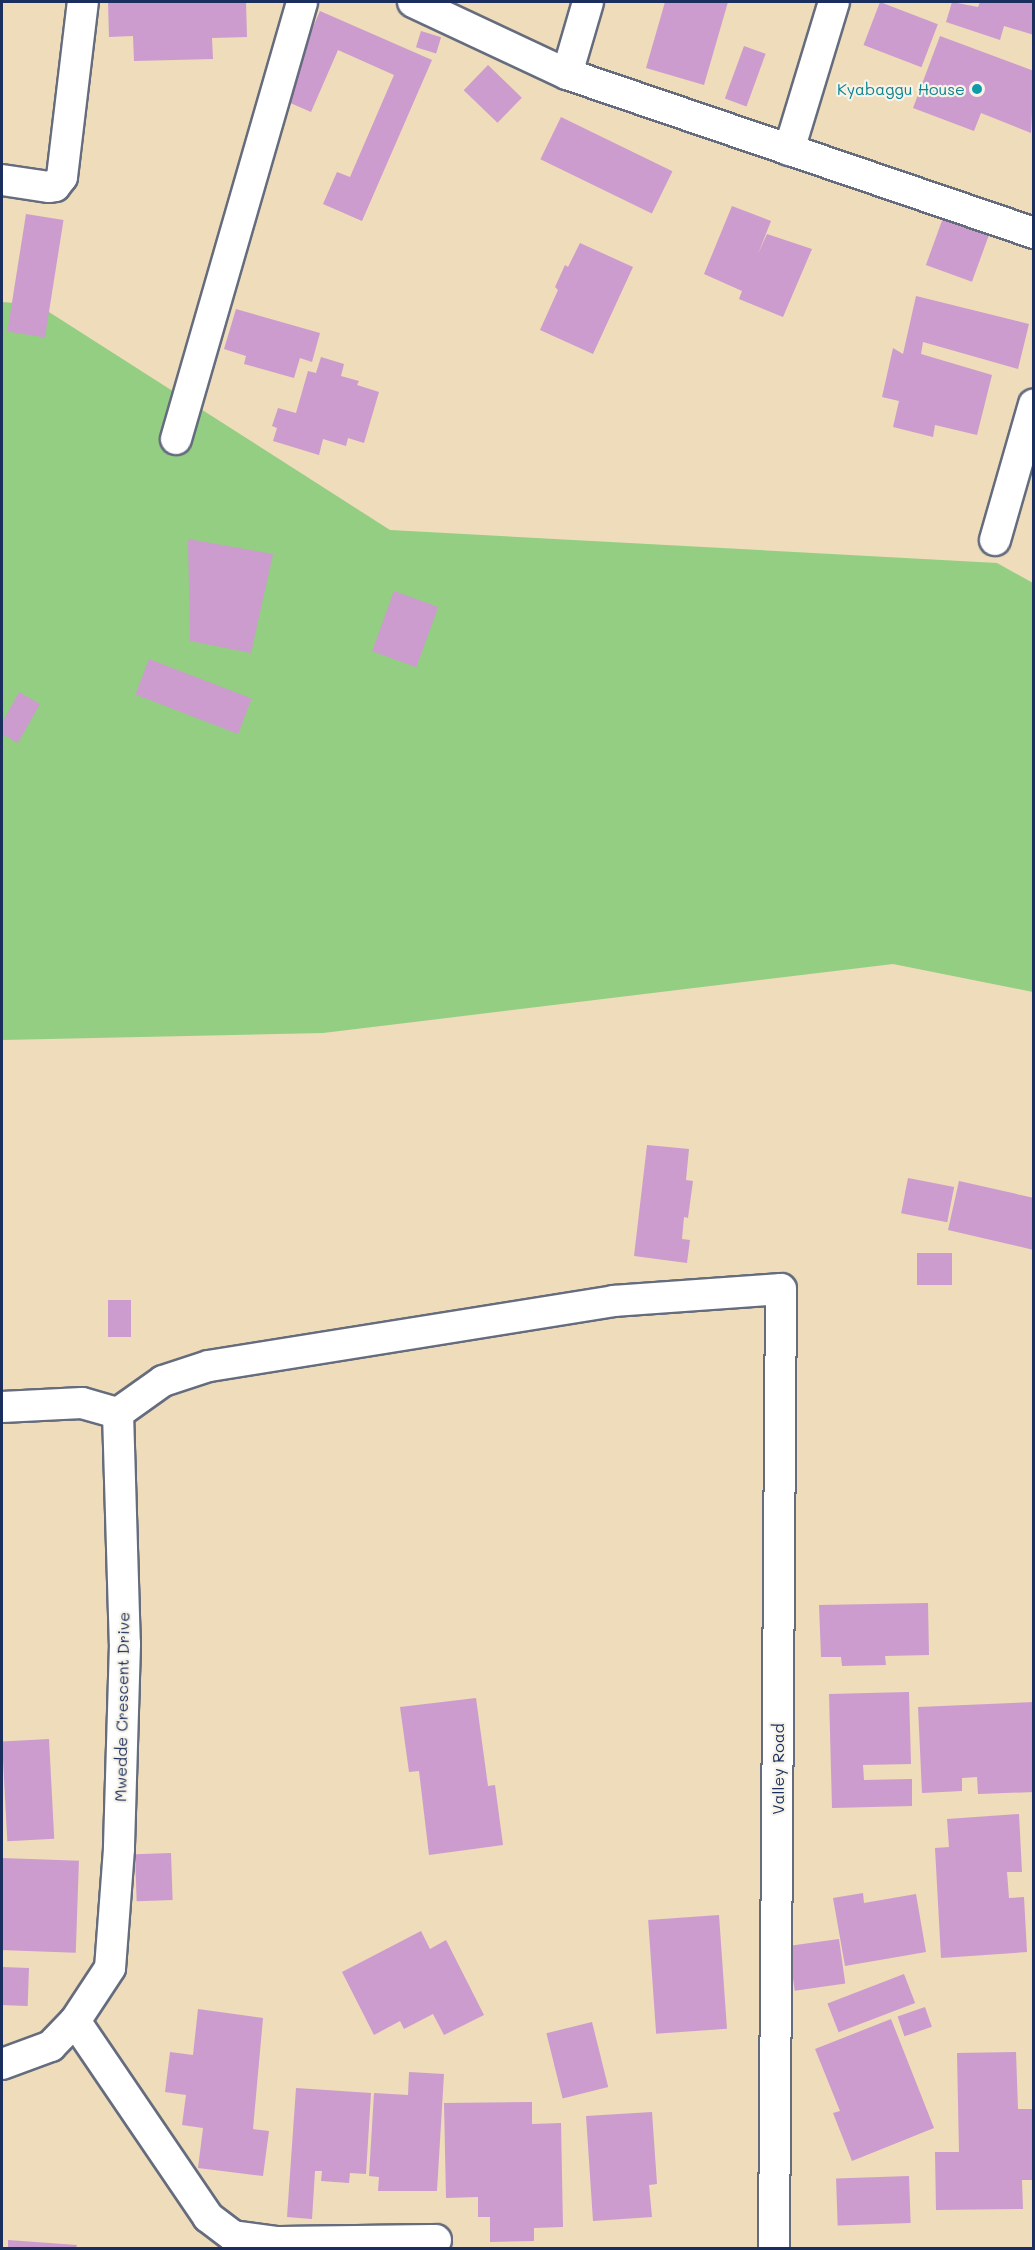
<!DOCTYPE html>
<html>
<head>
<meta charset="utf-8">
<style>
  body { margin:0 }
  #map { position:relative; width:1035px; height:2250px; overflow:hidden; background:#eedcba; font-family:Mali,sans-serif }
  div>[style] { position:absolute }
  .green>* { inset:0; background:#93ce83 }
  .building>* { inset:0; background:#cc9cce; transform-origin:0 0 }
  .roads { filter:drop-shadow(2px 0 #656c7e) drop-shadow(-2px 0 #656c7e) drop-shadow(0 2px #656c7e) drop-shadow(0 -2px #656c7e) }
  .minor>* { height:30px; margin:-15px; padding:0 15px; transform-origin:15px; border-radius:15px; background:#fff }
  .dots>* { width:16px; height:16px; translate:-50% -50%; box-sizing:border-box; border:3px solid #f7f3e8; border-radius:50% }
  span { translate:-50% -50%; white-space:nowrap; text-align:center; line-height:1.15; -webkit-text-stroke:4.5px #f7f3e8; paint-order:stroke }
  .culture-label { font-size:16px; color:#0d838f }
  .right { translate:-100% -50%; text-align:right }
  .street-label { font-size:16px; color:#1b2f5e }
  .frame { position:absolute; inset:0; border:3px solid #1b2f5e; pointer-events:none }
</style>
</head>
<body>
<div id="map">
  <div class="green">
    <div style="clip-path:polygon(2px 302px,38px 305px,390px 530px,997px 563px,1033px 583px,1033px 992px,893px 964px,323px 1033px,2px 1040px)"></div>
  </div>
  <div class="building">
    <div style="clip-path:polygon(108px 2px,246px 2px,247px 37px,212px 38px,213px 59px,134px 61px,133px 36px,109px 37px)"></div>
    <div style="clip-path:polygon(665px 2px,728px 2px,704px 85px,646px 68px)"></div>
    <div style="left:880px;top:2px;width:62px;height:46px;rotate:21deg"></div>
    <div style="clip-path:polygon(952px 2px,978px 7px,980px 2px,1034px 2px,1034px 35px,1004px 26px,1000px 40px,946px 22px)"></div>
    <div style="clip-path:polygon(320px 11px,432px 60px,362px 221px,323px 204px,337px 172px,350px 177px,394px 75px,338px 50px,311px 112px,281px 99px)"></div>
    <div style="left:421px;top:31px;width:21px;height:17px;rotate:17deg"></div>
    <div style="clip-path:polygon(940px 36px,1034px 71px,1031px 133px,981px 113px,974px 131px,913px 108px)"></div>
    <div style="left:744px;top:46px;width:23px;height:56px;rotate:20deg"></div>
    <div style="left:488px;top:65px;width:47px;height:35px;rotate:44deg"></div>
    <div style="left:561px;top:117px;width:124px;height:47px;rotate:26deg"></div>
    <div style="clip-path:polygon(732px 206px,771px 221px,758px 254px,767px 234px,812px 249px,783px 317px,739px 299px,742px 291px,704px 274px)"></div>
    <div style="left:26px;top:214px;width:38px;height:119px;rotate:9deg"></div>
    <div style="left:943px;top:218px;width:49px;height:50px;rotate:20deg"></div>
    <div style="clip-path:polygon(580px 243px,633px 267px,593px 354px,540px 330px,558px 290px,555px 287px,565px 265px,568px 267px)"></div>
    <div style="clip-path:polygon(916px 296px,1029px 324px,1018px 369px,923px 342px,921px 354px,992px 375px,977px 435px,935px 425px,933px 437px,893px 427px,899px 401px,882px 397px,893px 348px,903px 354px)"></div>
    <div style="clip-path:polygon(236px 309px,320px 333px,312px 362px,300px 358px,294px 378px,244px 364px,246px 356px,224px 349px)"></div>
    <div style="clip-path:polygon(321px 357px,344px 364px,341px 376px,359px 381px,357px 385px,379px 392px,364px 443px,348px 438px,346px 446px,323px 439px,319px 455px,273px 441px,277px 428px,272px 426px,278px 408px,296px 413px,308px 371px,316px 373px)"></div>
    <div style="clip-path:polygon(188px 539px,273px 554px,251px 653px,190px 641px)"></div>
    <div style="left:394px;top:591px;width:47px;height:64px;rotate:20deg"></div>
    <div style="left:149px;top:659px;width:110px;height:38px;rotate:21deg"></div>
    <div style="clip-path:polygon(19px 692px,40px 704px,18px 743px,2px 734px,2px 723px)"></div>
    <div style="clip-path:polygon(647px 1145px,689px 1149px,686px 1180px,693px 1181px,688px 1218px,684px 1217px,682px 1239px,690px 1240px,687px 1263px,634px 1256px)"></div>
    <div style="left:908px;top:1178px;width:47px;height:36px;rotate:11deg"></div>
    <div style="clip-path:polygon(959px 1181px,1034px 1198px,1034px 1250px,948px 1230px)"></div>
    <div style="left:917px;top:1253px;width:35px;height:32px"></div>
    <div style="left:108px;top:1300px;width:23px;height:37px"></div>
    <div style="clip-path:polygon(928px 1603px,929px 1655px,885px 1656px,886px 1665px,842px 1666px,841px 1657px,821px 1657px,819px 1605px)"></div>
    <div style="clip-path:polygon(909px 1692px,911px 1764px,863px 1765px,864px 1780px,912px 1779px,912px 1806px,832px 1808px,829px 1694px)"></div>
    <div style="clip-path:polygon(476px 1698px,488px 1786px,495px 1785px,503px 1845px,429px 1855px,419px 1771px,409px 1772px,400px 1707px)"></div>
    <div style="clip-path:polygon(1034px 1702px,1034px 1792px,978px 1794px,977px 1777px,962px 1778px,962px 1791px,922px 1793px,918px 1707px)"></div>
    <div style="left:49px;top:1739px;width:100px;height:47px;rotate:87deg"></div>
    <div style="clip-path:polygon(1019px 1814px,1022px 1872px,1007px 1872px,1009px 1898px,1024px 1897px,1027px 1952px,941px 1958px,935px 1848px,949px 1847px,947px 1819px)"></div>
    <div style="left:171px;top:1853px;width:47px;height:36px;rotate:88deg"></div>
    <div style="left:2px;top:1858px;width:77px;height:92px;rotate:2deg"></div>
    <div style="clip-path:polygon(863px 1893px,864px 1903px,916px 1894px,926px 1952px,845px 1966px,833px 1898px)"></div>
    <div style="left:719px;top:1915px;width:114px;height:71px;rotate:86deg"></div>
    <div style="clip-path:polygon(421px 1931px,430px 1949px,446px 1940px,484px 2015px,444px 2035px,433px 2014px,404px 2029px,400px 2021px,374px 2035px,342px 1972px)"></div>
    <div style="left:839px;top:1939px;width:45px;height:51px;rotate:82deg"></div>
    <div style="left:2px;top:1967px;width:27px;height:38px;rotate:2deg"></div>
    <div style="left:904px;top:1974px;width:31px;height:82px;rotate:69deg"></div>
    <div style="left:925px;top:2007px;width:21px;height:29px;rotate:71deg"></div>
    <div style="clip-path:polygon(198px 2009px,263px 2018px,253px 2129px,269px 2131px,263px 2176px,198px 2168px,203px 2128px,182px 2125px,186px 2095px,165px 2092px,170px 2052px,193px 2055px)"></div>
    <div style="clip-path:polygon(891px 2019px,934px 2128px,852px 2161px,833px 2113px,840px 2111px,815px 2049px)"></div>
    <div style="left:592px;top:2022px;width:67px;height:47px;rotate:76deg"></div>
    <div style="clip-path:polygon(1016px 2052px,1018px 2109px,1034px 2109px,1034px 2180px,1022px 2180px,1023px 2209px,936px 2210px,935px 2152px,959px 2152px,957px 2053px)"></div>
    <div style="clip-path:polygon(409px 2072px,444px 2074px,437px 2191px,378px 2191px,379px 2177px,369px 2176px,374px 2093px,408px 2095px)"></div>
    <div style="clip-path:polygon(296px 2088px,371px 2093px,366px 2174px,350px 2173px,349px 2183px,321px 2181px,322px 2171px,315px 2171px,312px 2219px,287px 2217px)"></div>
    <div style="clip-path:polygon(532px 2102px,532px 2124px,561px 2123px,563px 2227px,534px 2228px,534px 2241px,490px 2242px,490px 2217px,478px 2217px,478px 2197px,446px 2198px,444px 2103px)"></div>
    <div style="clip-path:polygon(652px 2112px,657px 2184px,649px 2185px,652px 2217px,593px 2221px,586px 2116px)"></div>
    <div style="left:909px;top:2176px;width:47px;height:73px;rotate:88deg"></div>
    <div style="clip-path:polygon(8px 2240px,77px 2245px,76px 2248px,8px 2248px)"></div>
  </div>
  <div class="roads">
    <div class="minor">
      <div style="left:413px;top:2px;width:170px;rotate:25.1deg"></div>
      <div style="left:567px;top:74px;width:493px;rotate:18.8deg"></div>
      <div style="left:567px;top:74px;width:75px;rotate:-73.7deg"></div>
      <div style="left:789px;top:150px;width:155px;rotate:-73.1deg"></div>
      <div style="left:2px;top:180px;width:48px;rotate:8.5deg"></div>
      <div style="left:49px;top:187px;width:6px;rotate:-9deg"></div>
      <div style="left:55px;top:186px;width:11px;rotate:-52deg"></div>
      <div style="left:62px;top:177px;width:176px;rotate:-83.2deg"></div>
      <div style="left:176px;top:439px;width:455px;rotate:-73.9deg"></div>
      <div style="left:995px;top:540px;width:141px;rotate:-74deg"></div>
      <div style="left:2px;top:1407px;width:80px;rotate:-2.9deg"></div>
      <div style="left:82px;top:1403px;width:37px;rotate:16deg"></div>
      <div style="left:118px;top:1413px;width:231px;rotate:88.3deg"></div>
      <div style="left:125px;top:1644px;width:205px;rotate:91.7deg"></div>
      <div style="left:119px;top:1849px;width:119px;rotate:94.3deg"></div>
      <div style="left:110px;top:1968px;width:64px;rotate:123.4deg"></div>
      <div style="left:75px;top:2021px;width:35px;rotate:134deg"></div>
      <div style="left:51px;top:2046px;width:52px;rotate:159.8deg"></div>
      <div style="left:118px;top:1413px;width:55px;rotate:-35.4deg"></div>
      <div style="left:163px;top:1381px;width:48px;rotate:-18.1deg"></div>
      <div style="left:209px;top:1366px;width:410px;rotate:-9.1deg"></div>
      <div style="left:614px;top:1301px;width:167px;rotate:-4.1deg"></div>
      <div style="left:781px;top:1289px;width:959px;rotate:90.42deg"></div>
      <div style="left:75px;top:2021px;width:237px;rotate:55.8deg"></div>
      <div style="left:208px;top:2217px;width:31px;rotate:37deg"></div>
      <div style="left:233px;top:2236px;width:43px;rotate:7.9deg"></div>
      <div style="left:276px;top:2242px;width:160px;rotate:-0.7deg"></div>
    </div>
  </div>
  <div class="dots">
    <div style="left:977px;top:89px;background:#0f9aa8"></div>
  </div>
  <div class="culture-label">
    <span class="right" style="left:965px;top:89px">Kyabaggu House</span>
  </div>
  <div class="street-label">
    <span style="left:122px;top:1707px;rotate:-89deg">Mwedde Crescent Drive</span>
    <span style="left:778px;top:1769px;rotate:-90deg">Valley Road</span>
  </div>
  <div class="frame"></div>
</div>
</body>
</html>
